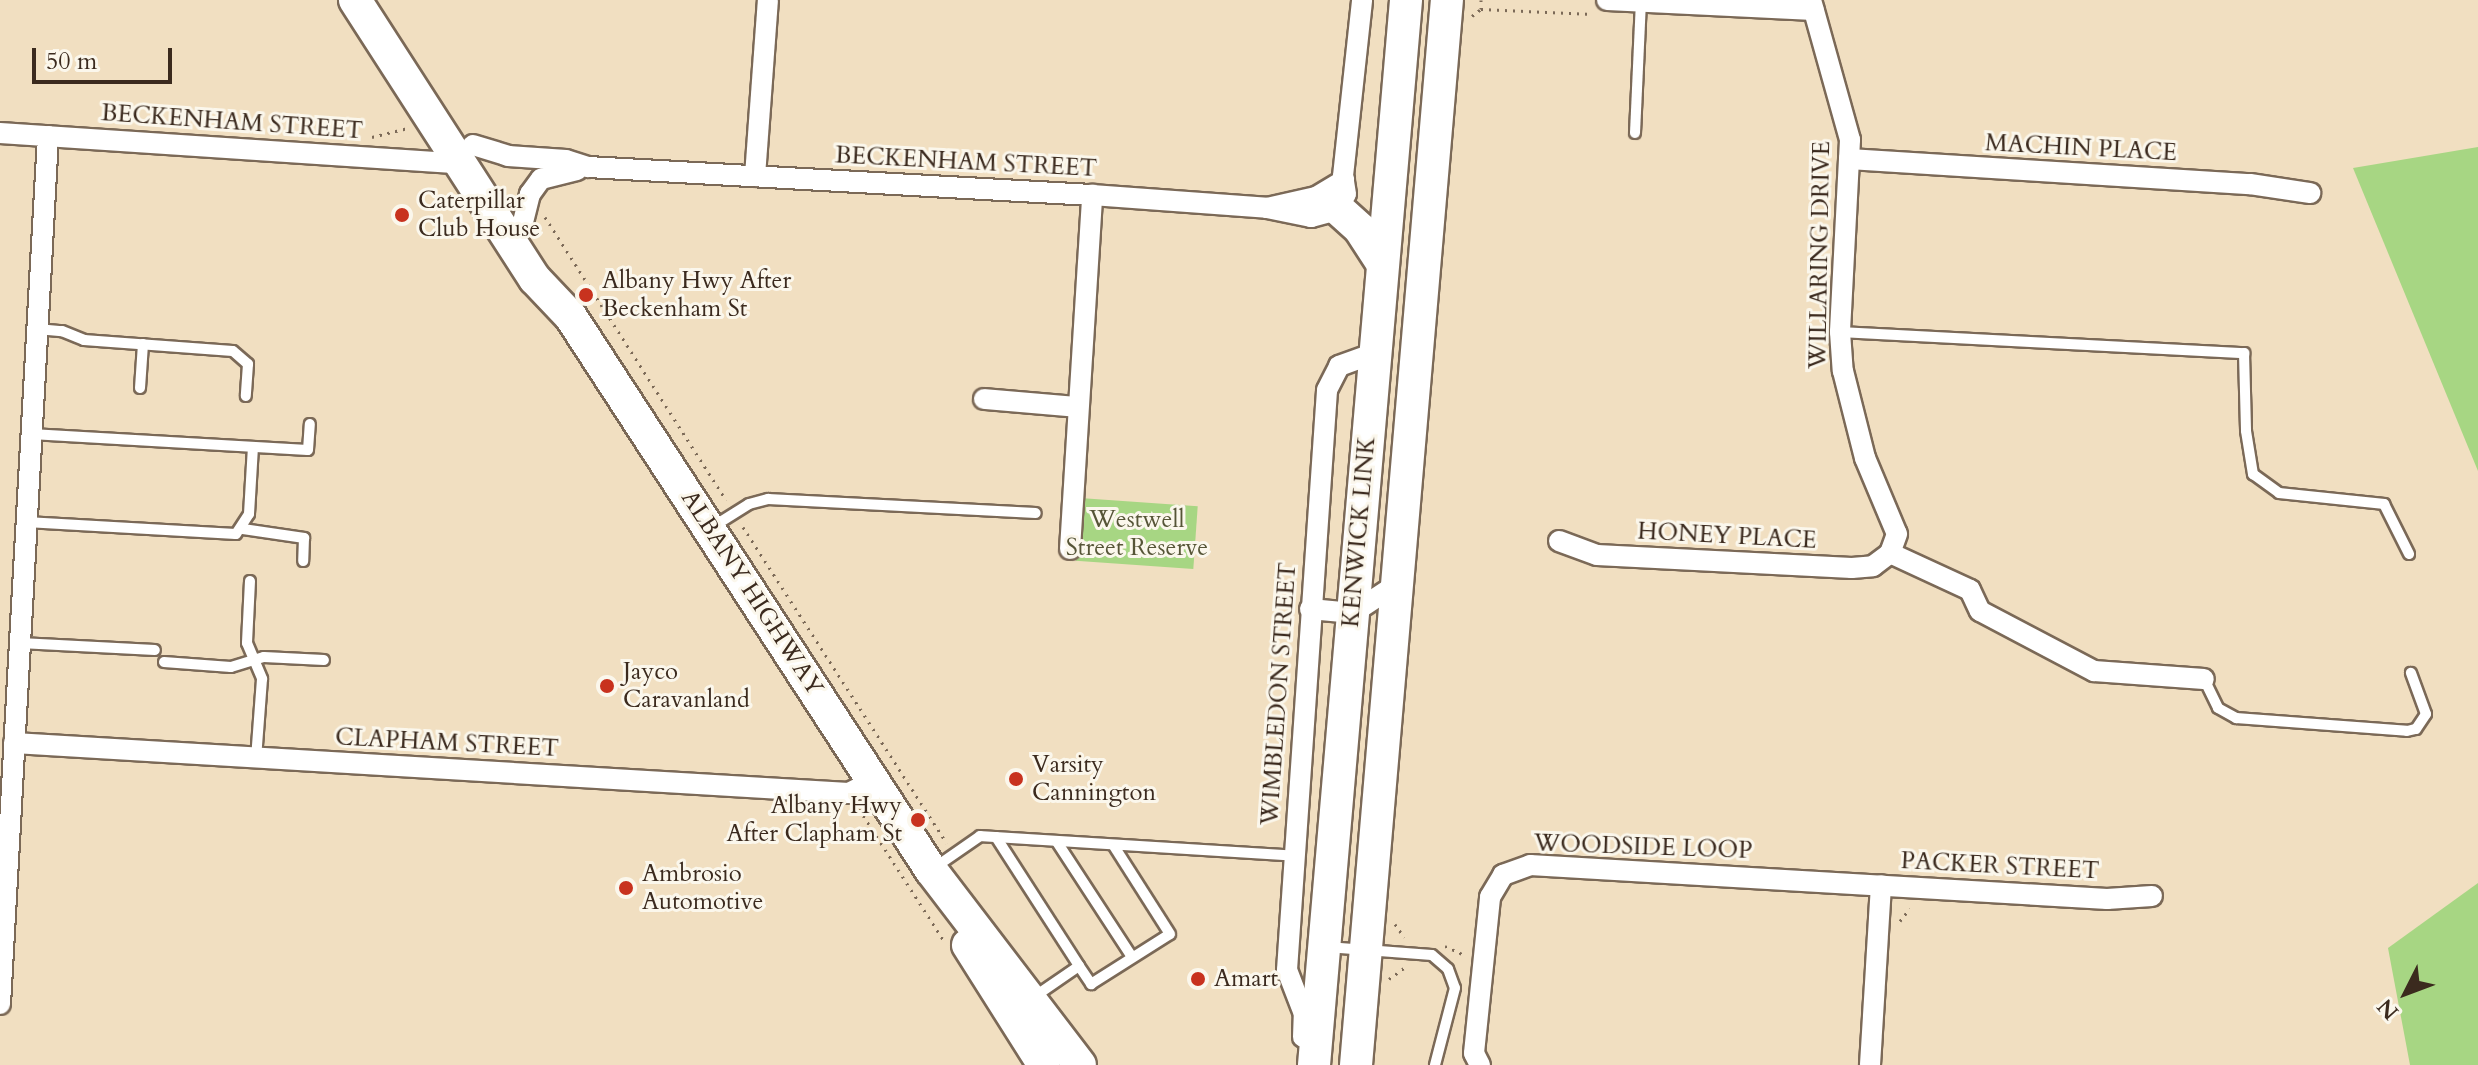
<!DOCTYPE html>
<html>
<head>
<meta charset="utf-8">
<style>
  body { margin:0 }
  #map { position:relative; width:2478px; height:1065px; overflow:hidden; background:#f1dfc1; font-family:Cardo,serif }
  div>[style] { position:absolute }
  .green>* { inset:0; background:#a7d683; transform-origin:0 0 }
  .path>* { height:3px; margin-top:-1.5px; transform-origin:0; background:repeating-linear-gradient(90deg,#7b6957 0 2px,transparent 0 8px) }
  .roads { filter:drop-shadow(2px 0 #7b6957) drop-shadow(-2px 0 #7b6957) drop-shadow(0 2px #7b6957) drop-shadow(0 -2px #7b6957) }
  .service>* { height:10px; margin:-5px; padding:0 5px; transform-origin:5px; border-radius:5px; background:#fff }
  .minor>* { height:20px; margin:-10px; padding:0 10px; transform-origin:10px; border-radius:10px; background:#fff }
  .trunk>* { height:32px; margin:-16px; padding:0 16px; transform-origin:16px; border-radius:16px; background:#fff }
  .dots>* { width:22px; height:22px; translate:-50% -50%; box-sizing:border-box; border:4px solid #fbf7ec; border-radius:50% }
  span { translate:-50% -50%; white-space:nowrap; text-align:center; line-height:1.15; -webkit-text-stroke:6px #fbf7ec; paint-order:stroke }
  .street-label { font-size:24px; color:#3b2a1e }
  .poi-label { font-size:24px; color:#3b2a1e }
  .left { translate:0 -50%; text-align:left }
  .right { translate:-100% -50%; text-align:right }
  .park-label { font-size:24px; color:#565537 }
  .north { position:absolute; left:2366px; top:953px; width:80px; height:80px; -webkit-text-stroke:6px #fbf7ec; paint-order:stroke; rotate:228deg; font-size:22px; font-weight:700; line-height:32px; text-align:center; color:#3b2a1e }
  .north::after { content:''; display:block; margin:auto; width:28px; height:36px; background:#3b2a1e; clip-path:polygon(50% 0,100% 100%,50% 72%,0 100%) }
  .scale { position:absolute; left:32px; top:48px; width:140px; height:36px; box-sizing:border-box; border:4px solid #3b2a1e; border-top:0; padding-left:10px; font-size:24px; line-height:28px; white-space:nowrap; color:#3b2a1e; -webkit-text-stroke:6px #fbf7ec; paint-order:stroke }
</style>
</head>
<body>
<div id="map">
  <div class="green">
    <div style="clip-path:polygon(2478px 147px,2478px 471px,2353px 168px)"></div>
    <div style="left:1080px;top:498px;width:118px;height:63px;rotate:4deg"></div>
    <div style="clip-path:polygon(2478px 883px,2478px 1065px,2410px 1065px,2388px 948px)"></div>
  </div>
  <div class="path">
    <div style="left:1481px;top:9px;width:112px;rotate:2.6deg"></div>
    <div style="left:1472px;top:16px;width:11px;rotate:-38deg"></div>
    <div style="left:1481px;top:9px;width:9px;rotate:-90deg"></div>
    <div style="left:372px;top:137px;width:36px;rotate:-14deg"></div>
    <div style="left:545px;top:217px;width:336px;rotate:57.4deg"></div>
    <div style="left:743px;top:527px;width:376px;rotate:57.2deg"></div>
    <div style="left:859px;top:809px;width:157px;rotate:57.2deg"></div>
    <div style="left:1900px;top:921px;width:16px;rotate:-52deg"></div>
    <div style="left:1395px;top:924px;width:16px;rotate:55deg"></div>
    <div style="left:1445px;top:946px;width:23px;rotate:25deg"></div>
    <div style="left:1389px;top:979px;width:19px;rotate:-36deg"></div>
  </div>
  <div class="roads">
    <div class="service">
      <div style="left:1635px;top:133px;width:131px;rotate:-87.4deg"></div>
      <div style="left:37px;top:329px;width:25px;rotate:5deg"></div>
      <div style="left:62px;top:331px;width:24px;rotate:22deg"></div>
      <div style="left:84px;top:340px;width:149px;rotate:4.2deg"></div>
      <div style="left:233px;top:351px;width:20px;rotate:41deg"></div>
      <div style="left:248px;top:364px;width:32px;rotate:94deg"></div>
      <div style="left:1840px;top:332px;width:405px;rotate:3deg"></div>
      <div style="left:2244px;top:353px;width:78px;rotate:88.5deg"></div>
      <div style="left:2246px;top:431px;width:44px;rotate:80.8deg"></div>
      <div style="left:2253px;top:474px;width:32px;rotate:36deg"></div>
      <div style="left:2279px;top:493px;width:106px;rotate:6deg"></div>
      <div style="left:2384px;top:504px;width:56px;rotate:63.4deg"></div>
      <div style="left:140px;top:388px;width:44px;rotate:-86.1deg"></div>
      <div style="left:31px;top:434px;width:277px;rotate:3.3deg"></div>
      <div style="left:308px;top:450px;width:26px;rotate:-86deg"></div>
      <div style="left:26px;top:522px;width:210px;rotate:3.3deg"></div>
      <div style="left:236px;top:534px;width:24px;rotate:-57deg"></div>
      <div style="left:249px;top:514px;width:67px;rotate:-86.6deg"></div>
      <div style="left:714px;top:526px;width:41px;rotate:-32.2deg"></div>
      <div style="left:749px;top:504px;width:20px;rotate:-15deg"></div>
      <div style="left:768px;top:499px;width:268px;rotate:3deg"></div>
      <div style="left:243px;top:529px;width:62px;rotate:8.4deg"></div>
      <div style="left:304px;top:538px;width:23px;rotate:92deg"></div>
      <div style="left:250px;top:581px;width:62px;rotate:92.8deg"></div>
      <div style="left:247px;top:643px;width:39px;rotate:67deg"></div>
      <div style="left:262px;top:679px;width:79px;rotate:94.3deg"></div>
      <div style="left:20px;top:643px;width:135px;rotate:3deg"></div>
      <div style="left:164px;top:662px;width:67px;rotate:4.3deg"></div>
      <div style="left:231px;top:667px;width:34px;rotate:-17deg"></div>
      <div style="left:264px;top:657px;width:60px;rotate:2.9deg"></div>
      <div style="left:2204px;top:679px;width:32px;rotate:64deg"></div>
      <div style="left:2218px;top:708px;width:21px;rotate:29deg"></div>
      <div style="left:2236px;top:718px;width:171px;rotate:4.3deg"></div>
      <div style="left:2407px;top:731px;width:9px;rotate:-13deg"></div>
      <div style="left:2416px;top:729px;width:18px;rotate:-56deg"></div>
      <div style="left:2426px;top:714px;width:44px;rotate:-110.1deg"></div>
      <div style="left:996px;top:837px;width:153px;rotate:57.2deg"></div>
      <div style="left:1079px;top:966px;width:55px;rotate:145.4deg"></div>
      <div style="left:1057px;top:842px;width:137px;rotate:56.9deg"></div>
      <div style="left:934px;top:868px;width:56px;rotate:-34.8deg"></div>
      <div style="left:980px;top:836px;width:315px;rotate:3.6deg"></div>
      <div style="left:1327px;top:947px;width:105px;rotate:4.4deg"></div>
      <div style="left:1432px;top:955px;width:21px;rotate:41deg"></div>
      <div style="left:1448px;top:969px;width:20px;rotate:70deg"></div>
      <div style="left:1455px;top:988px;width:80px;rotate:104.6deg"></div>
      <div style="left:1079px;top:966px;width:22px;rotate:56deg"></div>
      <div style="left:1091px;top:984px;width:93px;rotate:-32.3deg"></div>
      <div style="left:1170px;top:934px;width:104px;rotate:-122.5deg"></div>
    </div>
    <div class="minor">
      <div style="left:1607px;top:0;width:207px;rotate:2.8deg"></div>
      <div style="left:1811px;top:0;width:145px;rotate:74.4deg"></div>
      <div style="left:1850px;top:140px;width:192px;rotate:93deg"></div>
      <div style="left:1840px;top:332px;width:39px;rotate:86deg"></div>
      <div style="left:1843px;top:371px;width:90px;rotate:75.8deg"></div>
      <div style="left:1865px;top:458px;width:82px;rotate:67.2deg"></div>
      <div style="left:1897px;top:534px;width:20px;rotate:110deg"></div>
      <div style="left:0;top:133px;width:462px;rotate:3.8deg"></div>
      <div style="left:473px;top:145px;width:37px;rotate:17deg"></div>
      <div style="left:508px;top:156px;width:58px;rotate:3.9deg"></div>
      <div style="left:566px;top:160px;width:23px;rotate:18deg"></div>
      <div style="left:588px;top:167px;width:505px;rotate:3.18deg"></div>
      <div style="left:1092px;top:195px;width:175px;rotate:4.2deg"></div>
      <div style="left:1267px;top:208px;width:45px;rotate:11.6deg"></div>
      <div style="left:1311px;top:217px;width:23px;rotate:-15deg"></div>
      <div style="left:1333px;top:211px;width:21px;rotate:-53deg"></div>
      <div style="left:1346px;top:194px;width:18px;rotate:-99deg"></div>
      <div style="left:1343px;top:176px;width:177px;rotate:-83.8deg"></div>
      <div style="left:1849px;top:159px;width:402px;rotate:3.6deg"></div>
      <div style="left:2250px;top:184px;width:61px;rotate:8.5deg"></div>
      <div style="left:755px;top:176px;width:176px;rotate:-85.8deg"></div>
      <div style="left:1267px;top:208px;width:50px;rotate:-12.7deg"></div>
      <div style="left:1316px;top:197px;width:33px;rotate:-31deg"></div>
      <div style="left:523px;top:222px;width:29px;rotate:-76deg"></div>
      <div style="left:530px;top:194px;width:19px;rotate:-54deg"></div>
      <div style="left:541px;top:179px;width:37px;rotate:-14deg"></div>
      <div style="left:984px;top:399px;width:94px;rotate:4.9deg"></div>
      <div style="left:1559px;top:541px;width:40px;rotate:20.2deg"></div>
      <div style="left:1597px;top:555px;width:255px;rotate:2.9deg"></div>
      <div style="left:1852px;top:568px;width:21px;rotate:-5deg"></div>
      <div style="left:1873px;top:566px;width:21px;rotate:-37deg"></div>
      <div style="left:1070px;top:549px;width:355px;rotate:-86.4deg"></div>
      <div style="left:1890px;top:553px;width:88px;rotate:24.8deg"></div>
      <div style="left:1970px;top:590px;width:23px;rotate:65deg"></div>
      <div style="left:1980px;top:611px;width:129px;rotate:27.8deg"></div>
      <div style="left:2094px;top:671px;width:110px;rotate:4.2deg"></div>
      <div style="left:1310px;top:609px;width:43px;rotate:5.3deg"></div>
      <div style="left:1353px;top:613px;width:49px;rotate:-33.4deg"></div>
      <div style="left:14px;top:743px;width:836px;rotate:3.43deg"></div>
      <div style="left:849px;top:793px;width:27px;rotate:-27deg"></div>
      <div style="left:0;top:1004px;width:869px;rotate:-86.83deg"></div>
      <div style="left:1303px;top:1037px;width:23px;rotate:-88deg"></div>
      <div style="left:1304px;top:1014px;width:47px;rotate:-111.1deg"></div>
      <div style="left:1287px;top:970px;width:581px;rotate:-86.05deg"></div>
      <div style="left:1327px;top:390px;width:27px;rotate:-63deg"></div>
      <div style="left:1339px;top:366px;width:37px;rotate:-20deg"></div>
      <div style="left:1480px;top:1065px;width:13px;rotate:-117deg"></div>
      <div style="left:1474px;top:1053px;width:157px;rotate:-84.1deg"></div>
      <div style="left:1490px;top:897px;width:26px;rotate:-59deg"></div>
      <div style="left:1503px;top:875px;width:29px;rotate:-20deg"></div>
      <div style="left:1530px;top:865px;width:578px;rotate:3.37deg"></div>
      <div style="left:2107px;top:899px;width:45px;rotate:-3.8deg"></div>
      <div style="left:1870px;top:1065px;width:180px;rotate:-86.5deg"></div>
    </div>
    <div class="trunk">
      <div style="left:355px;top:0;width:332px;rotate:57.2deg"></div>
      <div style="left:535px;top:279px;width:52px;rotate:46.5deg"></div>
      <div style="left:571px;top:317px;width:660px;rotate:56.94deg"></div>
      <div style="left:931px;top:870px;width:245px;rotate:52.6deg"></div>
      <div style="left:1337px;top:208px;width:31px;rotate:42deg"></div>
      <div style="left:1360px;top:229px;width:40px;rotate:57.1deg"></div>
      <div style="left:968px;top:945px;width:142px;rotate:57.7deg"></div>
      <div style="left:1314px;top:1065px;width:1069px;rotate:-85.06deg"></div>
      <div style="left:1356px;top:1065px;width:1069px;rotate:-85.12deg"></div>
    </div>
  </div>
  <div class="dots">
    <div style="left:402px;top:215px;background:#c8321e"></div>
    <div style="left:586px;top:295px;background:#c8321e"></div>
    <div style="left:607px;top:686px;background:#c8321e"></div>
    <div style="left:1016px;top:779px;background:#c8321e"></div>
    <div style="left:918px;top:820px;background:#c8321e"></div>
    <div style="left:626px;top:888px;background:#c8321e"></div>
    <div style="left:1198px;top:979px;background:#c8321e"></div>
  </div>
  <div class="street-label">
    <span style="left:232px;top:122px;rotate:4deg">BECKENHAM STREET</span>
    <span style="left:2081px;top:148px;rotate:3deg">MACHIN PLACE</span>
    <span style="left:966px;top:162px;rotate:3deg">BECKENHAM STREET</span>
    <span style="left:1820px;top:255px;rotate:-89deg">WILLARING DRIVE</span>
    <span style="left:1359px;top:532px;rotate:-85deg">KENWICK LINK</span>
    <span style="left:1727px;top:536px;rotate:3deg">HONEY PLACE</span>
    <span style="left:752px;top:593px;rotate:57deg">ALBANY HIGHWAY</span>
    <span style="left:1279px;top:694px;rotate:-86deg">WIMBLEDON STREET</span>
    <span style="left:447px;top:743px;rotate:3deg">CLAPHAM STREET</span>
    <span style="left:1643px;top:847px;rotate:2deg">WOODSIDE LOOP</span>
    <span style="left:2000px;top:866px;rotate:3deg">PACKER STREET</span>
  </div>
  <div class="poi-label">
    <span class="left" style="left:418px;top:215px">Caterpillar<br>Club House</span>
    <span class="left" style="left:602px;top:295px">Albany Hwy After<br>Beckenham St</span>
    <span class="left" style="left:623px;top:686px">Jayco<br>Caravanland</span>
    <span class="left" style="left:1032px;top:779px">Varsity<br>Cannington</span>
    <span class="right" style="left:902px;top:820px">Albany Hwy<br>After Clapham St</span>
    <span class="left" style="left:642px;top:888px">Ambrosio<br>Automotive</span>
    <span class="left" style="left:1214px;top:979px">Amart</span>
  </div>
  <div class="park-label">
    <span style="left:1137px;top:534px">Westwell<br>Street Reserve</span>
  </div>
  <div class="north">N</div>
  <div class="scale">50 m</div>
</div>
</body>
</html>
